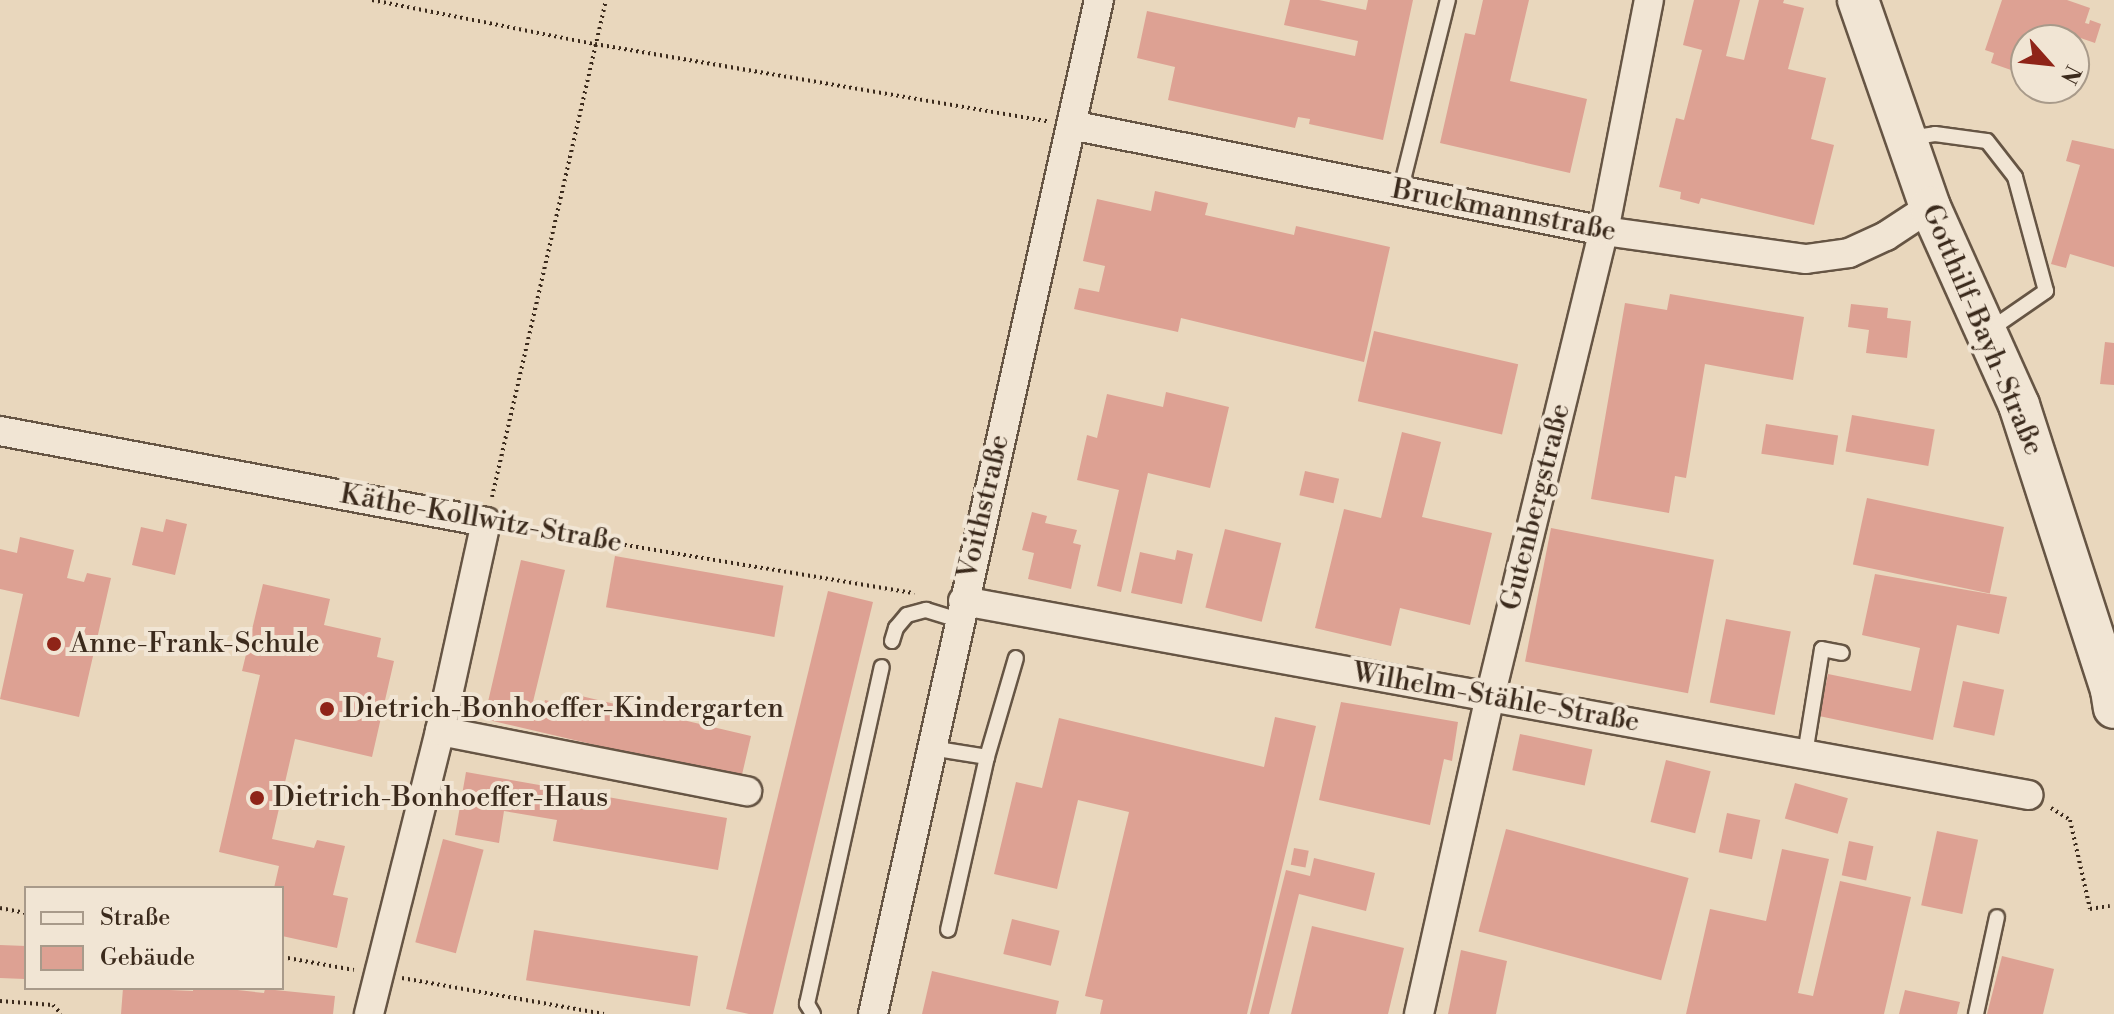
<!DOCTYPE html>
<html>
<head>
<meta charset="utf-8">
<style>
  body { margin:0 }
  #map { position:relative; width:2114px; height:1014px; overflow:hidden; background:#e9d7bd; font-family:"Libre Bodoni",serif }
  div>[style] { position:absolute }
  .building>* { inset:0; background:#dda193; transform-origin:0 0 }
  .path>* { height:4px; margin-top:-2px; transform-origin:0; background:repeating-linear-gradient(90deg,#3b2a1c 0 2px,transparent 0 6px) }
  .roads { filter:drop-shadow(2px 0 #654) drop-shadow(-2px 0 #654) drop-shadow(0 2px #654) drop-shadow(0 -2px #654) }
  .lane>* { height:14px; margin:-7px; padding:0 7px; transform-origin:7px; border-radius:7px; background:#f1e5d4 }
  .street>* { height:28px; margin:-14px; padding:0 14px; transform-origin:14px; border-radius:14px; background:#f1e5d4 }
  .secondary>* { height:40px; margin:-20px; padding:0 20px; transform-origin:20px; border-radius:20px; background:#f1e5d4 }
  .dots>* { width:22px; height:22px; translate:-50% -50%; box-sizing:border-box; border:4px solid #f1e5d4; border-radius:50% }
  span { translate:-50% -50%; white-space:nowrap; text-align:center; line-height:1.15; -webkit-text-stroke:8px #f1e5d4; paint-order:stroke }
  .street-label { font-size:28px; color:#3b2a1c }
  .poi-label { font-size:28px; color:#3b2a1c }
  .left { translate:0 -50%; text-align:left }
  .legend { position:absolute; left:24px; top:886px; width:260px; height:104px; box-sizing:border-box; background:#f1e5d4; border:2px solid #a89a8a; margin:0; padding:10px 14px; list-style:none; font-size:24px; color:#3b2a1c }
  .legend li { display:flex; align-items:center; gap:16px; height:40px }
  .legend b { width:40px; border:2px solid #a89a8a }
  .north { position:absolute; left:2010px; top:24px; width:80px; height:80px; box-sizing:border-box; background:#f1e5d4; border:2px solid #a89a8a; border-radius:50%; rotate:117deg; font-size:22px; font-weight:700; line-height:32px; text-align:center; color:#3b2a1c }
  .north::after { content:''; display:block; margin:auto; width:28px; height:36px; background:#8f2418; clip-path:polygon(50% 0,100% 100%,50% 72%,0 100%) }
</style>
</head>
<body>
<div id="map">
  <div class="building">
    <div style="clip-path:polygon(1290px 0,1319px 0,1366px 10px,1368px 0,1413px 0,1383px 140px,1309px 124px,1310px 119px,1298px 117px,1295px 128px,1168px 100px,1175px 67px,1137px 58px,1147px 11px,1355px 56px,1358px 41px,1284px 25px)"></div>
    <div style="clip-path:polygon(1483px 0,1529px 0,1510px 81px,1587px 99px,1570px 173px,1440px 143px,1465px 33px,1475px 35px)"></div>
    <div style="clip-path:polygon(1694px 0,1740px 0,1726px 56px,1744px 60px,1759px 0,1784px 0,1783px 3px,1804px 8px,1788px 69px,1826px 78px,1811px 139px,1834px 145px,1814px 225px,1701px 198px,1699px 204px,1680px 199px,1681px 192px,1659px 187px,1676px 118px,1684px 120px,1702px 50px,1683px 45px)"></div>
    <div style="clip-path:polygon(2002px 0,2067px 0,2090px 8px,2085px 23px,2089px 24px,2090px 20px,2101px 24px,2095px 43px,2066px 33px,2064px 40px,2026px 40px,2026px 64px,2014px 60px,2011px 70px,1991px 63px,1994px 53px,1985px 50px)"></div>
    <div style="clip-path:polygon(2072px 140px,2114px 149px,2114px 267px,2070px 254px,2066px 268px,2051px 264px,2080px 165px,2066px 161px)"></div>
    <div style="clip-path:polygon(1155px 191px,1208px 203px,1205px 215px,1294px 235px,1296px 226px,1390px 247px,1364px 362px,1181px 318px,1178px 332px,1074px 309px,1079px 288px,1099px 292px,1105px 266px,1083px 261px,1097px 199px,1151px 211px)"></div>
    <div style="clip-path:polygon(1670px 294px,1804px 317px,1793px 380px,1705px 364px,1686px 478px,1675px 476px,1669px 513px,1591px 499px,1625px 303px,1667px 310px)"></div>
    <div style="clip-path:polygon(1851px 304px,1888px 308px,1887px 318px,1911px 321px,1907px 358px,1866px 353px,1869px 330px,1848px 327px)"></div>
    <div style="left:1374px;top:331px;width:148px;height:72px;rotate:13deg"></div>
    <div style="clip-path:polygon(2105px 342px,2114px 343px,2114px 385px,2100px 384px)"></div>
    <div style="clip-path:polygon(1166px 392px,1229px 407px,1210px 488px,1148px 473px,1121px 592px,1097px 586px,1119px 490px,1077px 480px,1087px 435px,1097px 438px,1107px 394px,1163px 407px)"></div>
    <div style="left:1852px;top:415px;width:84px;height:37px;rotate:10deg"></div>
    <div style="left:1766px;top:424px;width:73px;height:30px;rotate:9deg"></div>
    <div style="clip-path:polygon(1402px 432px,1441px 442px,1422px 517px,1492px 533px,1470px 625px,1400px 608px,1391px 646px,1315px 628px,1344px 509px,1381px 518px)"></div>
    <div style="left:1305px;top:471px;width:35px;height:25px;rotate:13deg"></div>
    <div style="left:1867px;top:498px;width:140px;height:68px;rotate:12deg"></div>
    <div style="clip-path:polygon(1032px 512px,1047px 516px,1045px 523px,1077px 530px,1073px 543px,1081px 545px,1071px 589px,1028px 579px,1034px 553px,1022px 550px)"></div>
    <div style="clip-path:polygon(166px 519px,187px 524px,175px 575px,132px 565px,141px 527px,163px 532px)"></div>
    <div style="left:1551px;top:528px;width:166px;height:136px;rotate:11deg"></div>
    <div style="left:1225px;top:529px;width:58px;height:81px;rotate:14deg"></div>
    <div style="clip-path:polygon(20px 537px,74px 550px,67px 578px,84px 582px,87px 573px,111px 578px,79px 717px,0 699px,23px 594px,0 589px,0 549px,17px 553px)"></div>
    <div style="clip-path:polygon(1177px 550px,1193px 554px,1182px 604px,1131px 593px,1140px 552px,1175px 560px)"></div>
    <div style="left:615px;top:556px;width:171px;height:52px;rotate:10deg"></div>
    <div style="clip-path:polygon(521px 560px,565px 570px,531px 710px,542px 712px,545px 700px,579px 708px,581px 696px,751px 736px,741px 779px,484px 719px)"></div>
    <div style="clip-path:polygon(1875px 574px,2007px 597px,1999px 634px,1957px 625px,1933px 740px,1819px 716px,1828px 674px,1911px 691px,1920px 648px,1862px 635px)"></div>
    <div style="clip-path:polygon(263px 584px,330px 599px,324px 625px,381px 638px,377px 657px,394px 661px,372px 757px,295px 739px,272px 839px,314px 848px,317px 840px,345px 846px,333px 895px,348px 898px,337px 948px,282px 936px,282px 888px,274px 888px,279px 866px,219px 852px,260px 675px,242px 671px)"></div>
    <div style="clip-path:polygon(828px 591px,873px 602px,773px 1014px,749px 1014px,726px 1009px)"></div>
    <div style="left:1726px;top:619px;width:66px;height:85px;rotate:11deg"></div>
    <div style="left:1963px;top:681px;width:42px;height:47px;rotate:12deg"></div>
    <div style="clip-path:polygon(1341px 702px,1458px 722px,1452px 761px,1444px 759px,1430px 825px,1319px 800px)"></div>
    <div style="clip-path:polygon(1275px 717px,1316px 726px,1247px 1014px,1100px 1014px,1103px 1000px,1085px 996px,1129px 812px,1078px 800px,1057px 889px,994px 874px,1016px 782px,1042px 788px,1059px 718px,1264px 767px)"></div>
    <div style="left:1520px;top:734px;width:74px;height:37px;rotate:12deg"></div>
    <div style="left:1666px;top:760px;width:46px;height:64px;rotate:14deg"></div>
    <div style="clip-path:polygon(466px 772px,727px 818px,718px 870px,553px 841px,557px 820px,504px 811px,499px 843px,455px 835px)"></div>
    <div style="left:1795px;top:783px;width:55px;height:37px;rotate:16deg"></div>
    <div style="left:1727px;top:813px;width:34px;height:40px;rotate:12deg"></div>
    <div style="left:1506px;top:829px;width:189px;height:106px;rotate:15deg"></div>
    <div style="left:1937px;top:831px;width:42px;height:76px;rotate:12deg"></div>
    <div style="left:443px;top:839px;width:42px;height:107px;rotate:15deg"></div>
    <div style="left:1849px;top:841px;width:25px;height:35px;rotate:12deg"></div>
    <div style="left:1294px;top:848px;width:15px;height:17px;rotate:11deg"></div>
    <div style="clip-path:polygon(1782px 849px,1829px 859px,1798px 993px,1813px 996px,1840px 881px,1911px 897px,1884px 1014px,1686px 1014px,1710px 909px,1766px 921px)"></div>
    <div style="clip-path:polygon(1314px 858px,1375px 873px,1366px 911px,1299px 894px,1269px 1014px,1250px 1014px,1286px 870px,1310px 876px)"></div>
    <div style="left:1012px;top:919px;width:49px;height:36px;rotate:14deg"></div>
    <div style="clip-path:polygon(1312px 926px,1404px 948px,1388px 1014px,1291px 1014px)"></div>
    <div style="left:534px;top:930px;width:166px;height:51px;rotate:9deg"></div>
    <div style="left:0;top:945px;width:26px;height:33px;rotate:2deg"></div>
    <div style="clip-path:polygon(1461px 950px,1507px 961px,1496px 1014px,1448px 1014px)"></div>
    <div style="clip-path:polygon(2002px 956px,2054px 969px,2043px 1014px,1987px 1014px)"></div>
    <div style="clip-path:polygon(932px 971px,1059px 1001px,1056px 1014px,922px 1014px)"></div>
    <div style="clip-path:polygon(123px 988px,193px 991px,193px 988px,219px 988px,264px 993px,265px 989px,335px 996px,333px 1014px,121px 1014px)"></div>
    <div style="clip-path:polygon(1905px 990px,1960px 1002px,1957px 1014px,1899px 1014px)"></div>
  </div>
  <div class="path">
    <div style="left:372px;top:0;width:227px;rotate:11.2deg"></div>
    <div style="left:595px;top:44px;width:459px;rotate:9.7deg"></div>
    <div style="left:492px;top:497px;width:510px;rotate:-77.08deg"></div>
    <div style="left:512px;top:526px;width:408px;rotate:9.5deg"></div>
    <div style="left:2051px;top:808px;width:22px;rotate:32deg"></div>
    <div style="left:2070px;top:820px;width:91px;rotate:77.3deg"></div>
    <div style="left:2090px;top:909px;width:20px;rotate:-9deg"></div>
    <div style="left:0;top:908px;width:26px;rotate:11deg"></div>
    <div style="left:282px;top:957px;width:73px;rotate:10.2deg"></div>
    <div style="left:402px;top:978px;width:205px;rotate:10.1deg"></div>
    <div style="left:0;top:1001px;width:53px;rotate:4.3deg"></div>
    <div style="left:53px;top:1005px;width:12px;rotate:48deg"></div>
  </div>
  <div class="roads">
    <div class="lane">
      <div style="left:1910px;top:138px;width:25px;rotate:-9deg"></div>
      <div style="left:1935px;top:134px;width:52px;rotate:7.7deg"></div>
      <div style="left:1987px;top:141px;width:46px;rotate:52.1deg"></div>
      <div style="left:2015px;top:177px;width:118px;rotate:74.8deg"></div>
      <div style="left:2046px;top:291px;width:70px;rotate:145.4deg"></div>
      <div style="left:1400px;top:192px;width:198px;rotate:-76deg"></div>
      <div style="left:892px;top:641px;width:14px;rotate:-73deg"></div>
      <div style="left:896px;top:628px;width:17px;rotate:-50deg"></div>
      <div style="left:907px;top:615px;width:20px;rotate:-15deg"></div>
      <div style="left:926px;top:610px;width:34px;rotate:17deg"></div>
      <div style="left:931px;top:748px;width:57px;rotate:9.1deg"></div>
      <div style="left:987px;top:757px;width:177px;rotate:102.7deg"></div>
      <div style="left:1805px;top:754px;width:106px;rotate:-80.8deg"></div>
      <div style="left:1822px;top:649px;width:20px;rotate:11deg"></div>
      <div style="left:987px;top:757px;width:103px;rotate:-73.7deg"></div>
      <div style="left:813px;top:1014px;width:12px;rotate:-121deg"></div>
      <div style="left:807px;top:1004px;width:345px;rotate:-77.5deg"></div>
      <div style="left:1976px;top:1014px;width:99px;rotate:-77.8deg"></div>
    </div>
    <div class="street">
      <div style="left:1071px;top:125px;width:543px;rotate:11.25deg"></div>
      <div style="left:1604px;top:231px;width:204px;rotate:7.9deg"></div>
      <div style="left:1806px;top:259px;width:43px;rotate:-7.9deg"></div>
      <div style="left:1849px;top:253px;width:41px;rotate:-24.7deg"></div>
      <div style="left:1886px;top:236px;width:53px;rotate:-33.4deg"></div>
      <div style="left:0;top:431px;width:494px;rotate:10.6deg"></div>
      <div style="left:486px;top:522px;width:214px;rotate:102.4deg"></div>
      <div style="left:440px;top:731px;width:292px;rotate:104.1deg"></div>
      <div style="left:963px;top:601px;width:1083px;rotate:10.32deg"></div>
      <div style="left:440px;top:731px;width:313px;rotate:11.1deg"></div>
      <div style="left:873px;top:1014px;width:1039px;rotate:-77.44deg"></div>
      <div style="left:1419px;top:1014px;width:325px;rotate:-77.4deg"></div>
      <div style="left:1490px;top:697px;width:480px;rotate:-76.3deg"></div>
      <div style="left:1604px;top:231px;width:235px;rotate:-79deg"></div>
    </div>
    <div class="secondary">
      <div style="left:1858px;top:0;width:219px;rotate:70.8deg"></div>
      <div style="left:1930px;top:207px;width:217px;rotate:65.8deg"></div>
      <div style="left:2019px;top:405px;width:299px;rotate:72.1deg"></div>
      <div style="left:2111px;top:690px;width:18px;rotate:81deg"></div>
    </div>
  </div>
  <div class="dots">
    <div style="left:54px;top:644px;background:#8f2418"></div>
    <div style="left:327px;top:709px;background:#8f2418"></div>
    <div style="left:257px;top:798px;background:#8f2418"></div>
  </div>
  <div class="street-label">
    <span style="left:1504px;top:211px;rotate:11deg">Bruckmannstraße</span>
    <span style="left:1982px;top:330px;rotate:67deg">Gotthilf-Bayh-Straße</span>
    <span style="left:984px;top:507px;rotate:-77deg">Voithstraße</span>
    <span style="left:1536px;top:507px;rotate:-76deg">Gutenbergstraße</span>
    <span style="left:481px;top:519px;rotate:10deg">Käthe-Kollwitz-Straße</span>
    <span style="left:1496px;top:698px;rotate:10deg">Wilhelm-Stähle-Straße</span>
  </div>
  <div class="poi-label">
    <span class="left" style="left:70px;top:644px">Anne-Frank-Schule</span>
    <span class="left" style="left:343px;top:709px">Dietrich-Bonhoeffer-Kindergarten</span>
    <span class="left" style="left:273px;top:798px">Dietrich-Bonhoeffer-Haus</span>
  </div>
  <ul class="legend">
  <li><b style="height:10px;background:#f1e5d4"></b>Straße</li>
  <li><b style="height:22px;background:#dda193"></b>Gebäude</li>
  </ul>
  <div class="north">N</div>
</div>
</body>
</html>
